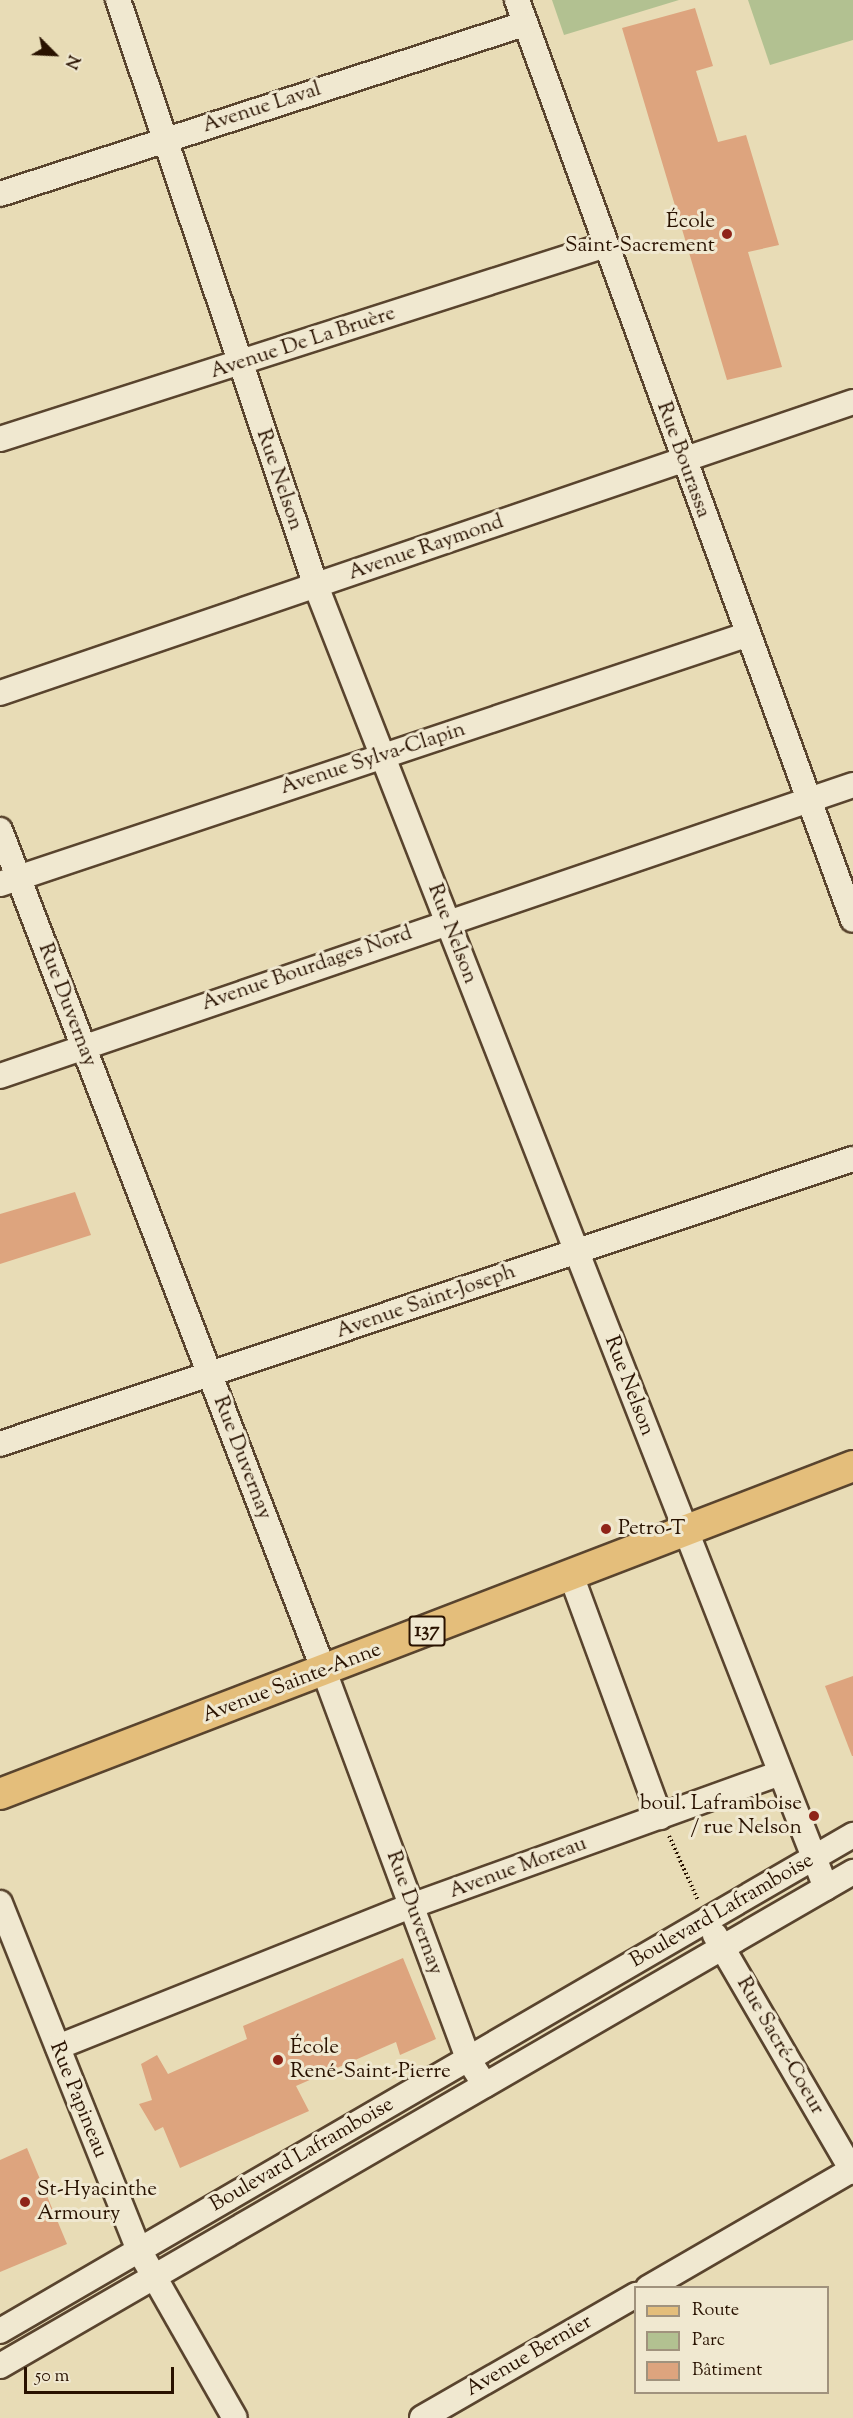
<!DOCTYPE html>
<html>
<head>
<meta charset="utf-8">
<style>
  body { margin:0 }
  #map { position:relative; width:853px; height:2418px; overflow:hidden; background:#e8dcb6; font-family:"Sorts Mill Goudy",serif }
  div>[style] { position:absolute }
  .green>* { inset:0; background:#b2c191 }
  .building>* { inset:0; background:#dda47e }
  .path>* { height:4px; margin-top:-2px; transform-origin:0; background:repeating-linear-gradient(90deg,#291200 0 1.5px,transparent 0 4.5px) }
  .roads { filter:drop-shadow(2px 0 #59442e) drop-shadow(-2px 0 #59442e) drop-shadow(0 2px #59442e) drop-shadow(0 -2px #59442e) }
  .minor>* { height:24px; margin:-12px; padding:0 12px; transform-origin:12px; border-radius:12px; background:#f0e8d0 }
  .major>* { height:30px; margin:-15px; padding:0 15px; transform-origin:15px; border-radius:15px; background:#e4be7b }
  .dots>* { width:16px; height:16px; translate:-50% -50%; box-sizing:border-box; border:3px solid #f0e8d0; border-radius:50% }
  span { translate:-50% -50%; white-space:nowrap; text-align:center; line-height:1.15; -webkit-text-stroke:6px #f0e8d0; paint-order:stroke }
  .shield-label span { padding:2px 4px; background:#f0e8d0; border:2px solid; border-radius:4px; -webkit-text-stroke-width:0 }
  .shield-label { font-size:20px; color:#291200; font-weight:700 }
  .street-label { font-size:21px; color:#291200 }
  .poi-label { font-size:21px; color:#291200 }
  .right { translate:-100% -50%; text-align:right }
  .left { translate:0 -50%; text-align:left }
  .legend { position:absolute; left:634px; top:2286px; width:195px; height:108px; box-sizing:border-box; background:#f0e8d0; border:2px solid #a0927d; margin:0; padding:8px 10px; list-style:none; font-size:18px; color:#291200 }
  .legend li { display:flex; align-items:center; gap:12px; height:30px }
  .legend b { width:30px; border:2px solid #a0927d }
  .north { position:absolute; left:24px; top:24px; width:60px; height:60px; -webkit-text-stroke:4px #f0e8d0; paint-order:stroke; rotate:114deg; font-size:16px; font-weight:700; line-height:24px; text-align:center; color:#291200 }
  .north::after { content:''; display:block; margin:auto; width:21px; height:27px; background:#291200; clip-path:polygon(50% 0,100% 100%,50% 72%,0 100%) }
  .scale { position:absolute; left:24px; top:2367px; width:150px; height:27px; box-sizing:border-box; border:3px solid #291200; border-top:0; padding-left:8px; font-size:18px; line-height:21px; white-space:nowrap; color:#291200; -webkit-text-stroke:4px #f0e8d0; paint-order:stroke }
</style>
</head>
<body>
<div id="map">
  <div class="green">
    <div style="clip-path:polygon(552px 0,679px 0,564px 35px)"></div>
    <div style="clip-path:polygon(748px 0,853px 0,853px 40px,770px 65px)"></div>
  </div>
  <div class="building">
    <div style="clip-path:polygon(695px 8px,713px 66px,696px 71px,718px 142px,746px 135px,779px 245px,748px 252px,782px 367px,727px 380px,622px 28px)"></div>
    <div style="clip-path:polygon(75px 1192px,91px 1235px,0 1264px,0 1214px)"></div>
    <div style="clip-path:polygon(853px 1676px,853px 1756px,852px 1756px,825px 1686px)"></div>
    <div style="clip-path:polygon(403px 1958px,436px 2039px,400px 2055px,396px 2042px,296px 2086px,309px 2111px,180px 2168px,163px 2127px,155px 2131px,139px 2104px,152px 2100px,141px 2064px,157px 2055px,168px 2074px,247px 2039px,243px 2026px)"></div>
    <div style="clip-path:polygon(27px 2148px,67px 2244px,0 2272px,0 2160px)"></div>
  </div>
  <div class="path">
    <div style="left:669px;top:1836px;width:70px;rotate:65.6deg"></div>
  </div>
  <div class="roads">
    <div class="minor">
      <div style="left:118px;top:0;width:619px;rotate:71.33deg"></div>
      <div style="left:316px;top:586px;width:1398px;rotate:68.61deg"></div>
      <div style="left:517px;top:0;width:979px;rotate:69.94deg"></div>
      <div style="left:0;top:194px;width:551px;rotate:-17.97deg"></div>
      <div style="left:0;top:439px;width:636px;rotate:-17.75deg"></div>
      <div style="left:0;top:693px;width:901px;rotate:-18.84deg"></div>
      <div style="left:0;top:830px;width:901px;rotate:68.93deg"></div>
      <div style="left:324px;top:1671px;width:414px;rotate:69.6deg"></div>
      <div style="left:468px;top:2059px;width:31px;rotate:57deg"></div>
      <div style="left:0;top:884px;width:786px;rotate:-18.46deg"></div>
      <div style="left:0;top:1076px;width:901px;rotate:-18.84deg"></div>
      <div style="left:0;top:1444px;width:899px;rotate:-18.48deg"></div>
      <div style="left:571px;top:1575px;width:258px;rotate:69.8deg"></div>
      <div style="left:0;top:1903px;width:374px;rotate:68.2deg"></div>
      <div style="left:139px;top:2250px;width:193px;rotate:60.3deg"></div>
      <div style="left:715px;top:1935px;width:274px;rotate:59.8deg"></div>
      <div style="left:58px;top:2047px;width:380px;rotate:-21.8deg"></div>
      <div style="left:411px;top:1906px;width:392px;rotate:-19.8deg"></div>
      <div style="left:648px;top:2288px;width:237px;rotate:-30.1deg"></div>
      <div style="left:0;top:2331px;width:987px;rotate:-30.18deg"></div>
      <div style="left:0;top:2366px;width:986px;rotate:-30.08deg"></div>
      <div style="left:422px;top:2418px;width:247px;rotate:-29.9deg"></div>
    </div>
    <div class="major">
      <div style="left:0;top:1794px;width:914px;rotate:-21.03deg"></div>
    </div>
  </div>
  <div class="dots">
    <div style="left:727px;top:234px;background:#8f2418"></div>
    <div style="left:606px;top:1529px;background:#8f2418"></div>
    <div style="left:814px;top:1816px;background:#8f2418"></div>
    <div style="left:278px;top:2060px;background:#8f2418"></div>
    <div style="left:25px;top:2202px;background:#8f2418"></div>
  </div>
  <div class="shield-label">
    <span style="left:427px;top:1631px">137</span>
  </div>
  <div class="street-label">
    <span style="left:262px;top:108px;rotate:-18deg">Avenue Laval</span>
    <span style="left:303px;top:343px;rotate:-18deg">Avenue De La Bruère</span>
    <span style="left:683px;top:460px;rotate:70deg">Rue Bourassa</span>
    <span style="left:279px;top:480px;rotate:71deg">Rue Nelson</span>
    <span style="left:426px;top:548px;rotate:-19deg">Avenue Raymond</span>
    <span style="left:373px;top:759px;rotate:-18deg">Avenue Sylva-Clapin</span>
    <span style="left:452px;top:934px;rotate:69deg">Rue Nelson</span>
    <span style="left:307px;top:969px;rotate:-19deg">Avenue Bourdages Nord</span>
    <span style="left:67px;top:1005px;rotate:69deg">Rue Duvernay</span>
    <span style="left:426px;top:1302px;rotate:-19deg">Avenue Saint-Joseph</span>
    <span style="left:629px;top:1386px;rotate:69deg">Rue Nelson</span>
    <span style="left:242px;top:1458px;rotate:69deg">Rue Duvernay</span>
    <span style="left:292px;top:1683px;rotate:-21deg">Avenue Sainte-Anne</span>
    <span style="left:518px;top:1868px;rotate:-20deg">Avenue Moreau</span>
    <span style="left:722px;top:1911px;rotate:-30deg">Boulevard Laframboise</span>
    <span style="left:414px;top:1913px;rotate:70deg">Rue Duvernay</span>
    <span style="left:780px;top:2046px;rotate:60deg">Rue Sacré-Coeur</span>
    <span style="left:78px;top:2100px;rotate:68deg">Rue Papineau</span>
    <span style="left:302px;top:2155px;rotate:-30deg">Boulevard Laframboise</span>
    <span style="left:529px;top:2356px;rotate:-30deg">Avenue Bernier</span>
  </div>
  <div class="poi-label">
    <span class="right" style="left:715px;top:234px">École<br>Saint-Sacrement</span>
    <span class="left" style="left:618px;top:1529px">Petro-T</span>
    <span class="right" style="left:802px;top:1816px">boul. Laframboise<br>/ rue Nelson</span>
    <span class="left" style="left:290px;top:2060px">École<br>René-Saint-Pierre</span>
    <span class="left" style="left:37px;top:2202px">St-Hyacinthe<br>Armoury</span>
  </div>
  <ul class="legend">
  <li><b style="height:8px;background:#e4be7b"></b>Route</li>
  <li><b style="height:16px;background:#b2c191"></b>Parc</li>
  <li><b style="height:16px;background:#dda47e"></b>Bâtiment</li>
  </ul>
  <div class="north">N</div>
  <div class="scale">50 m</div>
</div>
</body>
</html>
